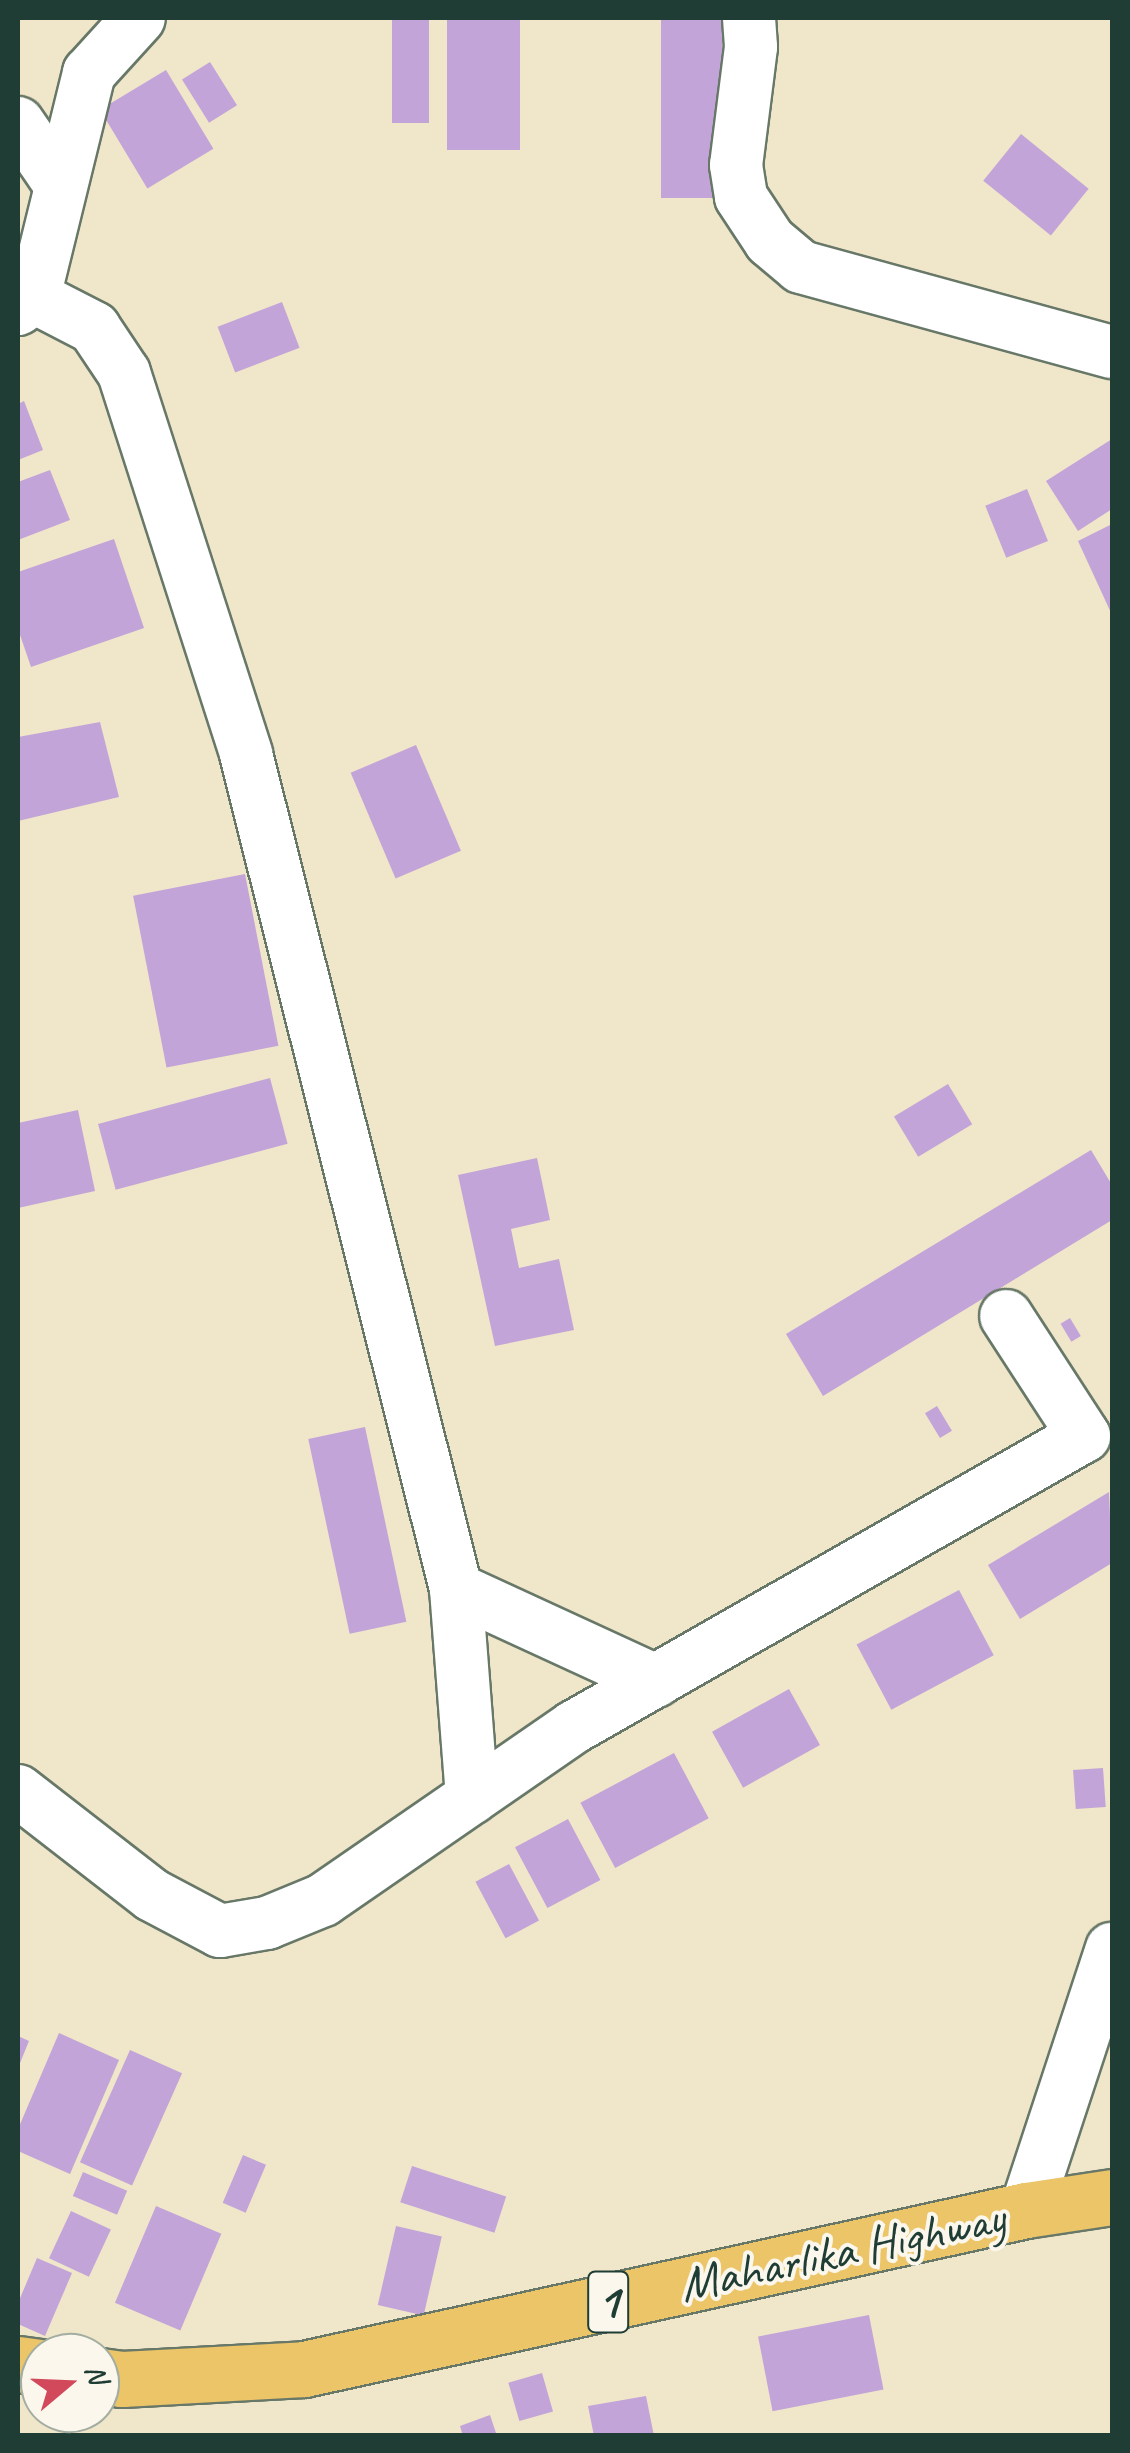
<!DOCTYPE html>
<html>
<head>
<meta charset="utf-8">
<style>
  body { margin:0 }
  #map { position:relative; width:1130px; height:2453px; overflow:hidden; background:#f0e6ca; font-family:Caveat,sans-serif }
  div>[style] { position:absolute }
  .building>* { inset:0; background:#c2a4d8; transform-origin:0 0 }
  .roads { filter:drop-shadow(2px 0 #687868) drop-shadow(-2px 0 #687868) drop-shadow(0 2px #687868) drop-shadow(0 -2px #687868) }
  .minor>* { height:52px; margin:-26px; padding:0 26px; transform-origin:26px; border-radius:26px; background:#fff }
  .major>* { height:55px; margin:-27.5px; padding:0 27.5px; transform-origin:27.5px; border-radius:27.5px; background:#ecc569 }
  span { translate:-50% -50%; white-space:nowrap; text-align:center; line-height:1.15; -webkit-text-stroke:8px #fbf7ec; paint-order:stroke }
  .shield-label span { padding:2px 8px; background:#fbf7ec; border:2px solid; border-radius:8px; -webkit-text-stroke-width:0 }
  .shield-label { font-size:48px; color:#1f3d34; font-weight:700 }
  .street-label { font-size:50px; color:#1f3d34 }
  .frame { position:absolute; inset:0; border:20px solid #1f3d34; pointer-events:none }
  .north { position:absolute; left:20px; top:2333px; width:100px; height:100px; box-sizing:border-box; background:#fbf7ec; border:2px solid #a3ada2; border-radius:50%; rotate:71deg; font-size:28px; font-weight:700; line-height:40px; text-align:center; color:#1f3d34 }
  .north::after { content:''; display:block; margin:auto; width:35px; height:45px; background:#d1495b; clip-path:polygon(50% 0,100% 100%,50% 72%,0 100%) }
</style>
</head>
<body>
<div id="map">
  <div class="building">
    <div style="left:392px;top:18px;width:37px;height:105px"></div>
    <div style="left:447px;top:18px;width:73px;height:132px"></div>
    <div style="left:661px;top:18px;width:61px;height:180px"></div>
    <div style="left:210px;top:62px;width:51px;height:33px;rotate:58deg"></div>
    <div style="left:166px;top:70px;width:92px;height:77px;rotate:59deg"></div>
    <div style="left:1021px;top:134px;width:87px;height:60px;rotate:39deg"></div>
    <div style="left:282px;top:302px;width:49px;height:69px;rotate:69deg"></div>
    <div style="clip-path:polygon(24px 401px,43px 450px,18px 460px,18px 404px)"></div>
    <div style="clip-path:polygon(1112px 439px,1112px 509px,1078px 531px,1046px 481px)"></div>
    <div style="clip-path:polygon(50px 470px,70px 520px,18px 540px,18px 482px)"></div>
    <div style="left:1027px;top:489px;width:56px;height:45px;rotate:68deg"></div>
    <div style="clip-path:polygon(1112px 524px,1112px 615px,1078px 541px)"></div>
    <div style="clip-path:polygon(114px 539px,144px 628px,31px 667px,18px 629px,18px 572px)"></div>
    <div style="clip-path:polygon(100px 722px,119px 797px,18px 821px,18px 737px)"></div>
    <div style="left:416px;top:745px;width:115px;height:71px;rotate:67deg"></div>
    <div style="left:245px;top:874px;width:175px;height:114px;rotate:79deg"></div>
    <div style="left:270px;top:1078px;width:68px;height:178px;rotate:75deg"></div>
    <div style="left:948px;top:1084px;width:47px;height:63px;rotate:59deg"></div>
    <div style="clip-path:polygon(78px 1110px,95px 1191px,18px 1208px,18px 1123px)"></div>
    <div style="clip-path:polygon(1091px 1150px,1112px 1185px,1112px 1220px,823px 1396px,786px 1334px)"></div>
    <div style="clip-path:polygon(537px 1158px,550px 1220px,511px 1229px,519px 1268px,559px 1259px,574px 1330px,495px 1346px,458px 1175px)"></div>
    <div style="left:1070px;top:1318px;width:21px;height:11px;rotate:59deg"></div>
    <div style="left:937px;top:1406px;width:29px;height:14px;rotate:59deg"></div>
    <div style="left:365px;top:1427px;width:199px;height:58px;rotate:78deg"></div>
    <div style="clip-path:polygon(1109px 1492px,1112px 1563px,1020px 1619px,988px 1565px)"></div>
    <div style="left:959px;top:1590px;width:74px;height:116px;rotate:62deg"></div>
    <div style="left:789px;top:1689px;width:64px;height:88px;rotate:61deg"></div>
    <div style="left:674px;top:1753px;width:74px;height:106px;rotate:62deg"></div>
    <div style="left:1103px;top:1768px;width:39px;height:30px;rotate:86deg"></div>
    <div style="left:568px;top:1819px;width:69px;height:60px;rotate:62deg"></div>
    <div style="left:509px;top:1864px;width:64px;height:38px;rotate:62deg"></div>
    <div style="clip-path:polygon(59px 2033px,119px 2060px,70px 2174px,18px 2151px,18px 2129px)"></div>
    <div style="clip-path:polygon(18px 2036px,29px 2041px,18px 2068px)"></div>
    <div style="left:130px;top:2050px;width:57px;height:123px;rotate:24deg"></div>
    <div style="left:243px;top:2155px;width:25px;height:52px;rotate:23deg"></div>
    <div style="left:412px;top:2166px;width:99px;height:38px;rotate:18deg"></div>
    <div style="left:83px;top:2172px;width:48px;height:26px;rotate:23deg"></div>
    <div style="left:156px;top:2206px;width:71px;height:105px;rotate:23deg"></div>
    <div style="left:71px;top:2211px;width:44px;height:52px;rotate:25deg"></div>
    <div style="left:396px;top:2226px;width:47px;height:81px;rotate:13deg"></div>
    <div style="clip-path:polygon(37px 2258px,72px 2273px,45px 2336px,18px 2324px,18px 2303px)"></div>
    <div style="left:869px;top:2315px;width:76px;height:113px;rotate:79deg"></div>
    <div style="left:542px;top:2373px;width:40px;height:35px;rotate:74deg"></div>
    <div style="clip-path:polygon(646px 2396px,654px 2436px,594px 2436px,588px 2406px)"></div>
    <div style="clip-path:polygon(490px 2415px,497px 2436px,463px 2436px,460px 2426px)"></div>
  </div>
  <div class="roads">
    <div class="minor">
      <div style="left:749px;top:18px;width:29px;rotate:86deg"></div>
      <div style="left:751px;top:47px;width:119px;rotate:97.2deg"></div>
      <div style="left:736px;top:165px;width:32px;rotate:81deg"></div>
      <div style="left:741px;top:197px;width:53px;rotate:56.6deg"></div>
      <div style="left:770px;top:241px;width:40px;rotate:40deg"></div>
      <div style="left:801px;top:267px;width:322px;rotate:15.3deg"></div>
      <div style="left:18px;top:123px;width:74px;rotate:55.5deg"></div>
      <div style="left:34px;top:297px;width:68px;rotate:27.3deg"></div>
      <div style="left:94px;top:328px;width:54px;rotate:56.3deg"></div>
      <div style="left:124px;top:373px;width:400px;rotate:72.2deg"></div>
      <div style="left:246px;top:754px;width:861px;rotate:75.88deg"></div>
      <div style="left:456px;top:1589px;width:209px;rotate:85.6deg"></div>
      <div style="left:18px;top:309px;width:20px;rotate:-37deg"></div>
      <div style="left:34px;top:297px;width:231px;rotate:-76.2deg"></div>
      <div style="left:89px;top:73px;width:74px;rotate:-47.7deg"></div>
      <div style="left:456px;top:1589px;width:220px;rotate:24.7deg"></div>
      <div style="left:18px;top:1791px;width:170px;rotate:37.8deg"></div>
      <div style="left:152px;top:1895px;width:77px;rotate:27.9deg"></div>
      <div style="left:220px;top:1931px;width:48px;rotate:-9.7deg"></div>
      <div style="left:267px;top:1923px;width:61px;rotate:-22.3deg"></div>
      <div style="left:323px;top:1900px;width:305px;rotate:-34.6deg"></div>
      <div style="left:574px;top:1727px;width:587px;rotate:-29.71deg"></div>
      <div style="left:1084px;top:1436px;width:143px;rotate:-123deg"></div>
      <div style="left:1026px;top:2210px;width:275px;rotate:-71.8deg"></div>
    </div>
    <div class="major">
      <div style="left:18px;top:2364px;width:22px;rotate:8deg"></div>
      <div style="left:100px;top:2376px;width:22px;rotate:8deg"></div>
      <div style="left:122px;top:2379px;width:182px;rotate:-3.1deg"></div>
      <div style="left:304px;top:2369px;width:739px;rotate:-12.42deg"></div>
      <div style="left:1026px;top:2210px;width:87px;rotate:-8.6deg"></div>
    </div>
  </div>
  <div class="shield-label">
    <span style="left:608px;top:2302px">1</span>
  </div>
  <div class="street-label">
    <span style="left:842px;top:2251px;rotate:-12deg">Maharlika Highway</span>
  </div>
  <div class="frame"></div>
  <div class="north">N</div>
</div>
</body>
</html>
